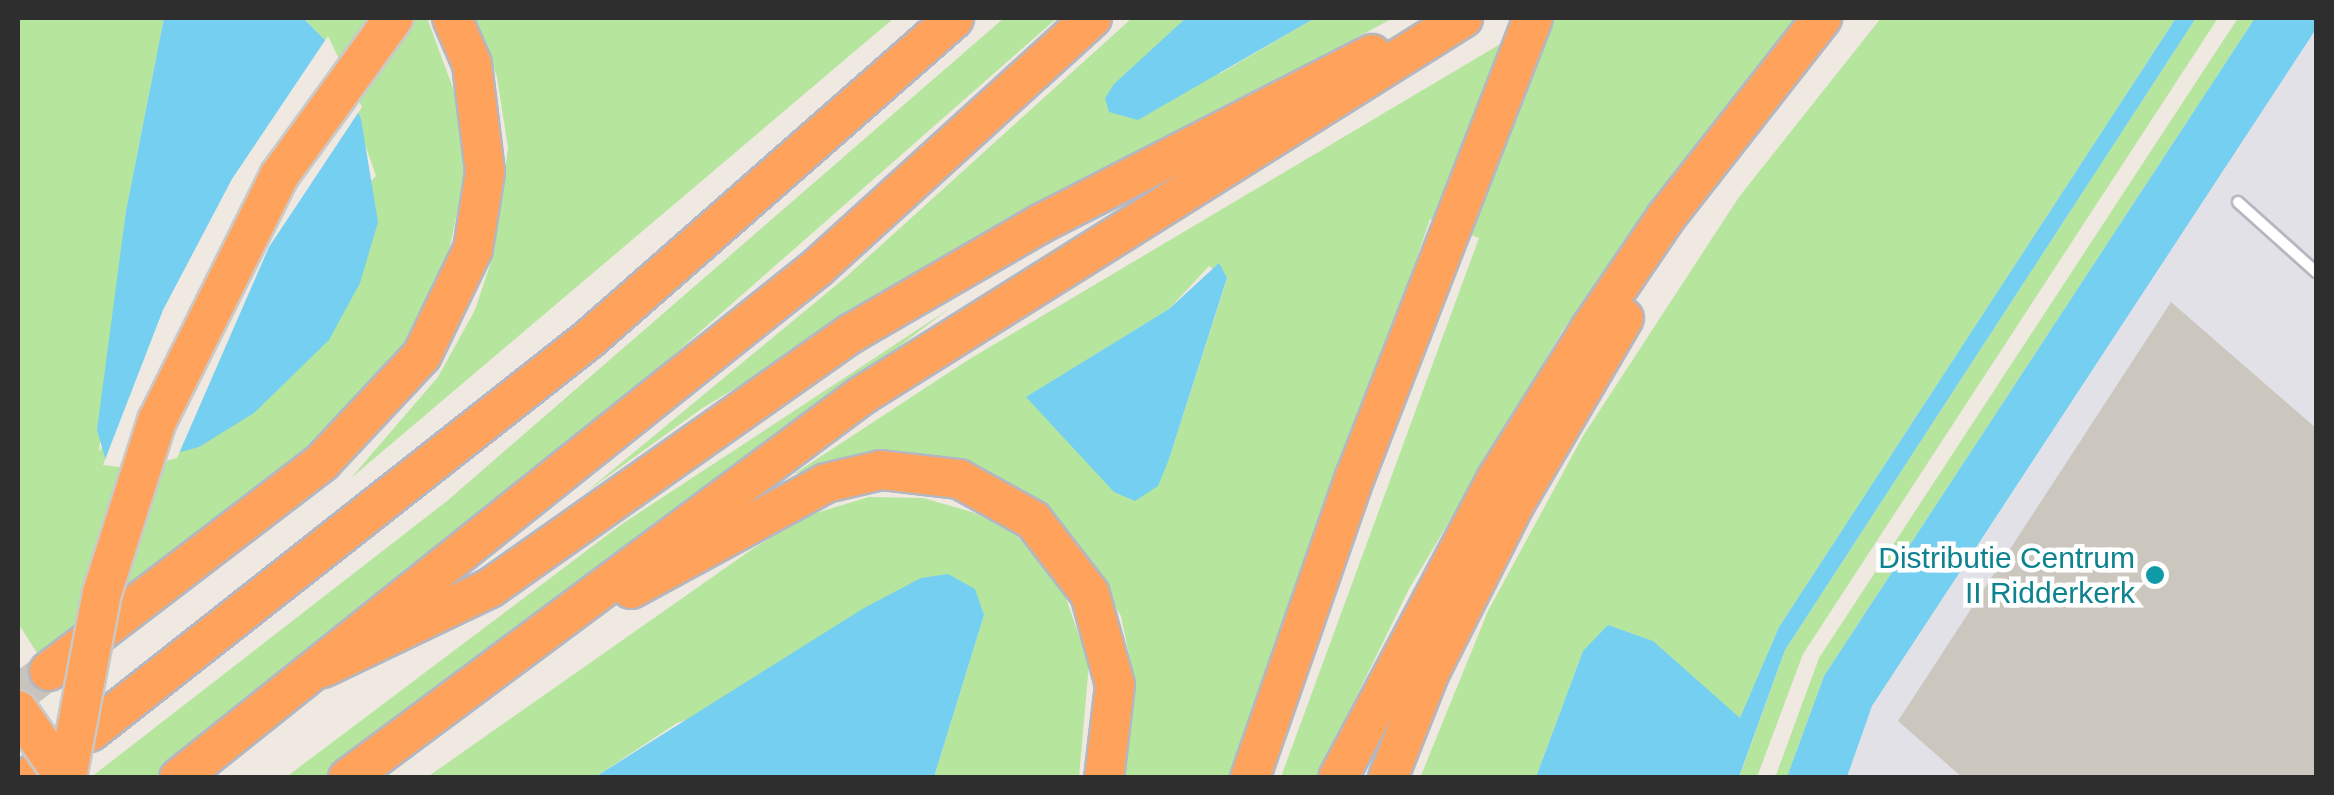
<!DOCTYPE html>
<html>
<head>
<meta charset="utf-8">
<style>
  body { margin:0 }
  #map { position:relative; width:2334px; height:795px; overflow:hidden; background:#efe9e1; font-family:Helvetica,sans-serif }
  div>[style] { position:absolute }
  .industrial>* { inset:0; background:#e3e1e8 }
  .green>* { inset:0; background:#b6e59e }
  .water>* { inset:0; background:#75cff0 }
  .pier>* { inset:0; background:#efe9e1 }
  .building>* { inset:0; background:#cbc7bf }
  .highway-tunnel>* { height:38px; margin-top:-19px; transform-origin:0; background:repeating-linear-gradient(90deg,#c8c4bd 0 38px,transparent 0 57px) }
  .roads { filter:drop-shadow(2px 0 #b4b7c1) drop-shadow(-2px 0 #b4b7c1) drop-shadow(0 2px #b4b7c1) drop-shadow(0 -2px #b4b7c1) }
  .lane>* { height:10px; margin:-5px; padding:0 5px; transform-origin:5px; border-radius:5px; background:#fff }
  .highway>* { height:38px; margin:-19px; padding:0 19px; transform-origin:19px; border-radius:19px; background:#ffa35c }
  .bridges { filter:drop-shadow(2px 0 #c9c9c9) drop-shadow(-2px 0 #c9c9c9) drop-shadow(0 2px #c9c9c9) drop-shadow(0 -2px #c9c9c9) }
  .highway-bridge>* { height:38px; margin:-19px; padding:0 19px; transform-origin:19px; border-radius:19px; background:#ffa35c }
  .dots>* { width:28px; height:28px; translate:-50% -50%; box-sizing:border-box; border:5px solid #fff; border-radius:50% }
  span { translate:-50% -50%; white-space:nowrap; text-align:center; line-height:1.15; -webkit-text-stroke:9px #fff; paint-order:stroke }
  .culture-label { font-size:30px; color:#0d838f }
  .right { translate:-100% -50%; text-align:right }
  .frame { position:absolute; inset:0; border:20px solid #2e2e2e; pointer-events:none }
</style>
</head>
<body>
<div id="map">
  <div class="industrial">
    <div style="clip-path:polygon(2316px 29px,2316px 777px,1847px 778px,1872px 706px)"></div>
  </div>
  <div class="green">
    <div style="clip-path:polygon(18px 18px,164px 18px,126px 211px,99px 451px,376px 176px,331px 46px,303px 18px,427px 18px,457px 99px,464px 180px,445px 270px,391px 368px,294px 470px,42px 661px,18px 623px)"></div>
    <div style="clip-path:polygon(475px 18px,894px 18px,351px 478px,438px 377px,475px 310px,494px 253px,508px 148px,497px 77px)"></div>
    <div style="clip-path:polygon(1004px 18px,1057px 18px,561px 454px,239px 712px,154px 777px,90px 778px,447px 501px)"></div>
    <div style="clip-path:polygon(1132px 18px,1186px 18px,1105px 98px,1221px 73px,1315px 18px,1393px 18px,954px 255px,701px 409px,586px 492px,846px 277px)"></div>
    <div style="clip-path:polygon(evenodd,1544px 18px,1799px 18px,1563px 330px,1409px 589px,1317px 777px,1281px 777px,1479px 238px,1430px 219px,1241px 777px,1119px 777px,1131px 665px,1121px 616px,1078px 543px,1055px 519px,912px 457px,870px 452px,794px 474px,968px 360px,1544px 18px,1209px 266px,1227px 279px,1169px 459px,1114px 491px,1027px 397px,1169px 309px,1209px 266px)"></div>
    <div style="clip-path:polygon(1881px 18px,2176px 18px,1779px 627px,1740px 719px,1583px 651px,1536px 777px,1420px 778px,1488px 611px,1583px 436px,1739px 197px)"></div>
    <div style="clip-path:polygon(2196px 18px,2218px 18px,1803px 654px,1757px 777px,1739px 778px,1785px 650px)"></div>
    <div style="clip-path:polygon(2238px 18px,2255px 18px,1824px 676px,1787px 777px,1775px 778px,1819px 658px)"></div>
    <div style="clip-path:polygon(949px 309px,324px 777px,285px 778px,622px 524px)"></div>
    <div style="clip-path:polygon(869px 497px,923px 498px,972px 512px,1014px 532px,1063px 590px,1089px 664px,1079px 777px,934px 777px,984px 615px,677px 723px,595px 777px,426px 778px,751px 550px,806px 516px)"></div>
  </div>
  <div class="water">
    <div style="clip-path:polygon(164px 18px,303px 18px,331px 46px,361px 119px,378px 222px,360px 283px,329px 340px,254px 413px,199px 447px,135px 464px,106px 461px,97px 430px,126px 211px)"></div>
    <div style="clip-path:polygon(1186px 18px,1315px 18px,1138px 120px,1109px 112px,1105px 98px,1114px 84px)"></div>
    <div style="clip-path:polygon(2176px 18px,2196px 18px,1785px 650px,1739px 777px,1536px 777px,1583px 651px,1608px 625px,1653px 641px,1740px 718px,1779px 627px)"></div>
    <div style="clip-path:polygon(2255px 18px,2316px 18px,2316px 29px,1872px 706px,1847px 777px,1787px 777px,1824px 676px)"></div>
    <div style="clip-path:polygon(1219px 263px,1227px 278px,1169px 459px,1158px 486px,1135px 501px,1114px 492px,1026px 397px,1169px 309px)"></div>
    <div style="clip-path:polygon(948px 574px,975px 589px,984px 615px,934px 777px,595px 777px,864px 608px,921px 578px)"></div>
  </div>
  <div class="pier">
    <div style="clip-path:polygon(328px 36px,362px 107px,269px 247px,177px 458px,135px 469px,103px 465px,163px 310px,232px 179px)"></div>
  </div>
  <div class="building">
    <div style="clip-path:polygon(2171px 302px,2316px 428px,2316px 778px,1963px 778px,1898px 721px)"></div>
  </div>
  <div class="highway-tunnel">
    <div style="left:18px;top:694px;width:39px;rotate:-37deg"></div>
  </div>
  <div class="roads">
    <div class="lane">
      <div style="left:2238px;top:202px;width:105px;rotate:41.9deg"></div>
    </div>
    <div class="highway">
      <div style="left:631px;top:589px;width:222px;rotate:-28.5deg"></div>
      <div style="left:826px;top:483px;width:57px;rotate:-13.3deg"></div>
      <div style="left:881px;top:470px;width:79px;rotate:6.6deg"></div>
      <div style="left:959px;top:479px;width:85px;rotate:29deg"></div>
      <div style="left:1033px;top:520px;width:93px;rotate:52.4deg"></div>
      <div style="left:1090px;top:594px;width:94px;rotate:74.6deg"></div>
      <div style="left:1115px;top:685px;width:94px;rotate:96.7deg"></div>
      <div style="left:323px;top:668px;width:185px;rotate:-25.6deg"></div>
      <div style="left:490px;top:588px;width:443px;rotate:-35.2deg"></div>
      <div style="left:852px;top:333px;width:217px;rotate:-30.1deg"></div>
      <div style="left:1040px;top:224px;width:373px;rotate:-27.1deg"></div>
      <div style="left:49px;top:671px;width:344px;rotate:-37.4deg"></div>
      <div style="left:322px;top:462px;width:146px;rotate:-46.9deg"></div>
      <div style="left:422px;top:355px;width:118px;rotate:-64.3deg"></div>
      <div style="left:473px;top:249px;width:78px;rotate:-81.1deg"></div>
      <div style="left:485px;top:172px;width:109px;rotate:-96.9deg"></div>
      <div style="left:472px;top:64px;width:50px;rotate:-113.5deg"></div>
      <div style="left:90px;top:732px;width:634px;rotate:-38.21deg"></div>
      <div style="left:588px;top:340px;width:487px;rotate:-41.3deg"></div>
      <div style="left:28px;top:778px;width:10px;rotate:-37deg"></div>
      <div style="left:179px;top:778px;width:817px;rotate:-38.64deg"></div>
      <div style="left:817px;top:268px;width:372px;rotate:-42.3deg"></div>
      <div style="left:348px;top:778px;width:640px;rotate:-36.67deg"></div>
      <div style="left:861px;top:396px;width:711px;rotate:-32.12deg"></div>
      <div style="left:1250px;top:778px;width:319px;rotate:-70.8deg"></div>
      <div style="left:1355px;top:477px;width:492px;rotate:-68.8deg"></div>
      <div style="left:1338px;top:778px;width:340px;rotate:-62.1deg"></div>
      <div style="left:1497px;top:478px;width:176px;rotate:-58deg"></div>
      <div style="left:1590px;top:329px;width:135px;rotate:-55.8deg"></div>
      <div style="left:1666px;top:217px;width:253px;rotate:-51.9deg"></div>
      <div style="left:1388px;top:778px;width:114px;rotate:-68.4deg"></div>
      <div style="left:1430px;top:672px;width:191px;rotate:-63.2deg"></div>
      <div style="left:1516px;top:502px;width:213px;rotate:-59.6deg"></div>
    </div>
  </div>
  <div class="bridges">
    <div class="highway-bridge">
      <div style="left:18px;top:710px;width:67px;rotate:55.4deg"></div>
      <div style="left:67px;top:778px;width:188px;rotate:-79.3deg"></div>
      <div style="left:102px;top:593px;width:181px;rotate:-72.3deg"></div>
      <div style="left:157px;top:421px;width:274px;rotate:-63.5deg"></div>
      <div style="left:279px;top:176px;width:195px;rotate:-54deg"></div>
    </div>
  </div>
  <div class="dots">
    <div style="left:2155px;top:575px;background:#0f9aa8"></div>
  </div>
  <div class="culture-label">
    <span class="right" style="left:2135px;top:575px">Distributie Centrum<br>II Ridderkerk</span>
  </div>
  <div class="frame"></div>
</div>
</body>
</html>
